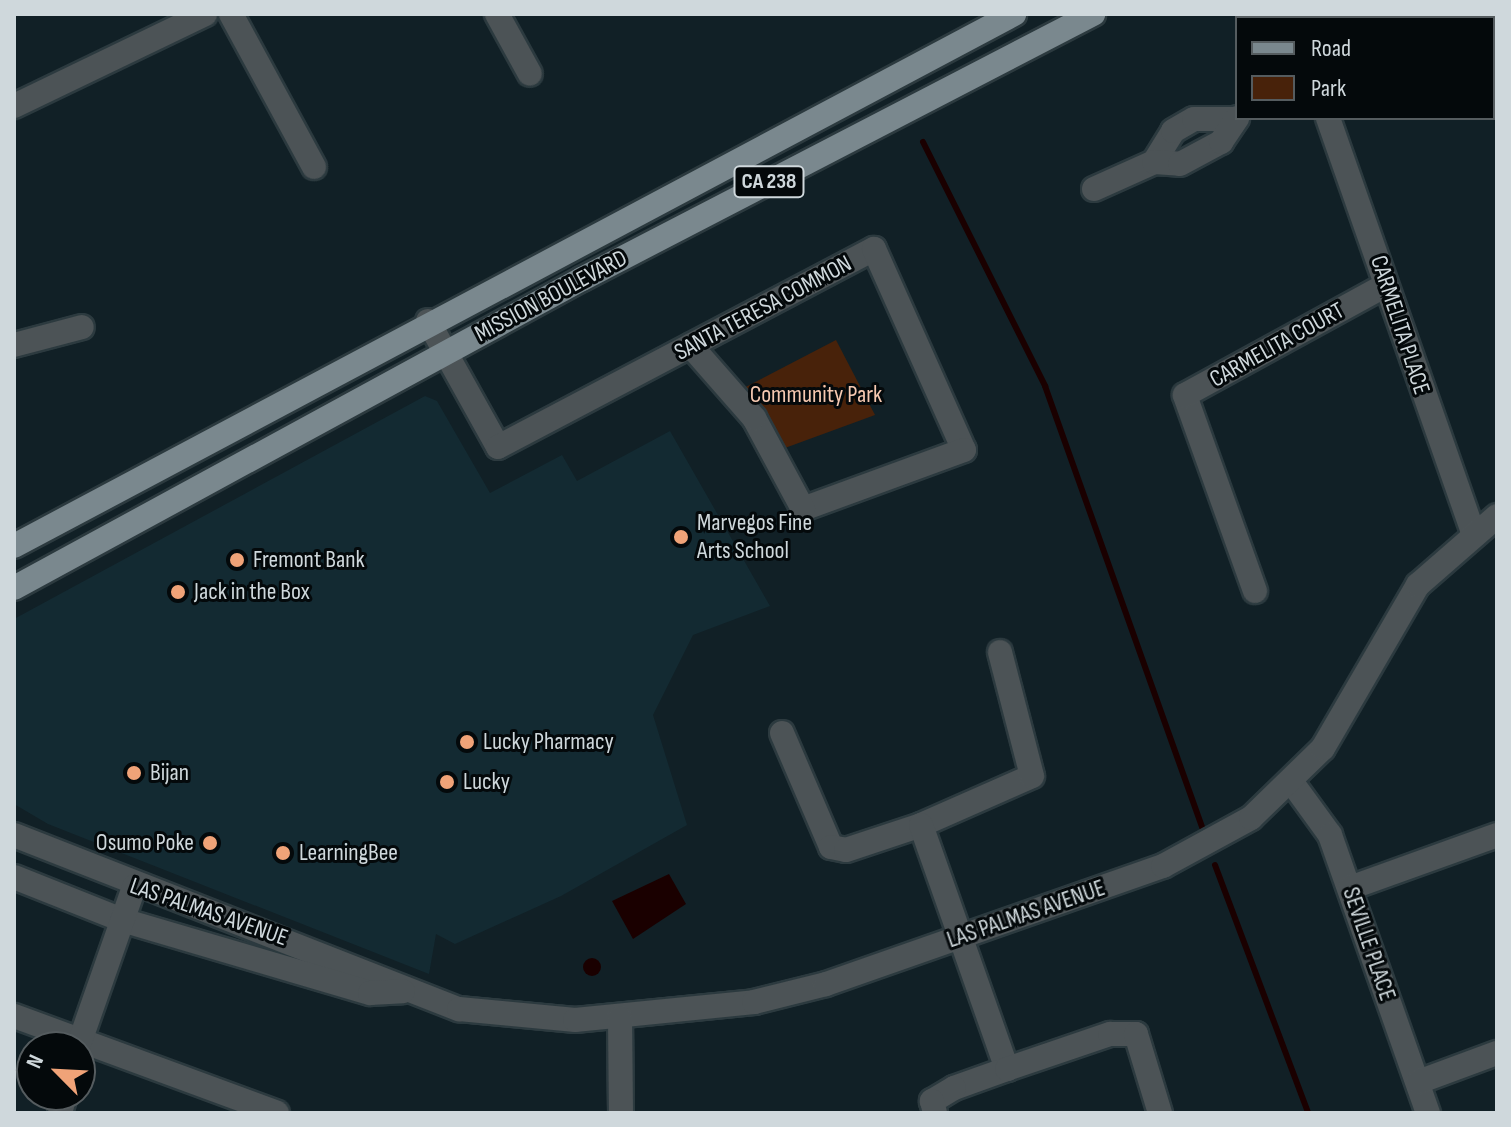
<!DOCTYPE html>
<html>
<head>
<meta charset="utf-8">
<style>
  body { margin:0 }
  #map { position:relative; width:1511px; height:1127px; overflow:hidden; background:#112026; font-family:"Sofia Sans Condensed",sans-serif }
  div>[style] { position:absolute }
  .built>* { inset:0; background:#132a32 }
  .green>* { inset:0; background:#48220a }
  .water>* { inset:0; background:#1a0000 }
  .round { border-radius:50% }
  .stream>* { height:6px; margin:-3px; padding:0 3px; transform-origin:3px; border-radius:3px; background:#1a0000 }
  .roads { filter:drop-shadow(2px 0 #2c3a3f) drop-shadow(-2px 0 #2c3a3f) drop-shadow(0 2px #2c3a3f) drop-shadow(0 -2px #2c3a3f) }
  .minor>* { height:24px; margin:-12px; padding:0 12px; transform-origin:12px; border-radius:12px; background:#4c5356 }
  .major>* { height:24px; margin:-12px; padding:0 12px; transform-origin:12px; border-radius:12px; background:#7a888e }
  .dots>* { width:22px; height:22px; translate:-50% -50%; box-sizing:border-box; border:4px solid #04090b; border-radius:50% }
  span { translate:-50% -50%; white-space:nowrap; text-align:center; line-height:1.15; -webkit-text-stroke:6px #04090b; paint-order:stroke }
  .shield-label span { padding:2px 6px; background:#04090b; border:2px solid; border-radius:6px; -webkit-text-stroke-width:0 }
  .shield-label { font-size:22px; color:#cfd8dc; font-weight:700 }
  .street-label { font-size:24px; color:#cfd8dc }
  .park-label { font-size:24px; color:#f6c9b1 }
  .poi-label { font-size:24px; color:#cfd8dc }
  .left { translate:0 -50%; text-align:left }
  .right { translate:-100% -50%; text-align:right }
  .frame { position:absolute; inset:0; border:16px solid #cfd8dc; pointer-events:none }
  .legend { position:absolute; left:1235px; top:16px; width:260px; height:104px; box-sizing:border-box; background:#04090b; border:2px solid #555c5f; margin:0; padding:10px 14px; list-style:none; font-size:24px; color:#cfd8dc }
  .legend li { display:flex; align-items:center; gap:16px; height:40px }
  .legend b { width:40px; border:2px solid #555c5f }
  .north { position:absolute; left:16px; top:1031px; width:80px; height:80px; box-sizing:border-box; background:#04090b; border:2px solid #555c5f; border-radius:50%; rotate:294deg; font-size:22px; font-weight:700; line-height:32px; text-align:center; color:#cfd8dc }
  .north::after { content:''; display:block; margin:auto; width:28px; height:36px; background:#f0a378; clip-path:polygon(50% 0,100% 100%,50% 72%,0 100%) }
</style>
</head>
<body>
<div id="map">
  <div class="built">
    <div style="clip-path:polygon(425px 396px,437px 401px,490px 493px,562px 455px,577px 481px,670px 431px,770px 606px,693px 635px,653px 715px,687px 825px,561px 896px,455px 944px,436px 934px,429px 974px,48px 824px,14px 804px,14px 619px)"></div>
  </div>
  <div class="green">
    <div style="clip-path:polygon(836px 340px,875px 415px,774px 452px,734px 393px)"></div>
  </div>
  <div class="water">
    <div style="clip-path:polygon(669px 874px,686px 904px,633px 939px,612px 901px)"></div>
    <div class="round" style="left:583px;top:958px;width:18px;height:18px"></div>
  </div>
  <div class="stream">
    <div style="left:923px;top:142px;width:273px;rotate:63.4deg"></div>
    <div style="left:1045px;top:386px;width:469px;rotate:70.4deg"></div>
    <div style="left:1215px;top:865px;width:265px;rotate:69.4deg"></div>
  </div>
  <div class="roads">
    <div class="minor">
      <div style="left:231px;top:14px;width:174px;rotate:61.5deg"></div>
      <div style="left:497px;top:14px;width:68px;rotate:61.2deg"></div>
      <div style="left:14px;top:106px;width:212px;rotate:-25.7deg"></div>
      <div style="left:1328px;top:118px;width:438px;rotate:70.7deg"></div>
      <div style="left:1154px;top:162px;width:36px;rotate:-58deg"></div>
      <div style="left:1173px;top:131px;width:24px;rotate:-30deg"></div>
      <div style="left:1194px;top:119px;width:42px"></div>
      <div style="left:1094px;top:189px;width:66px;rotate:-24.2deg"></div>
      <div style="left:1154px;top:162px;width:26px;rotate:4deg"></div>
      <div style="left:1180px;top:164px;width:47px;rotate:-28.2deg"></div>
      <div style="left:1221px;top:142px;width:29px;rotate:-56deg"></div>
      <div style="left:428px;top:321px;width:144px;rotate:60.9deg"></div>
      <div style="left:498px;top:447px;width:425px;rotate:-27.8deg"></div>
      <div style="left:874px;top:249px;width:220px;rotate:65.9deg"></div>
      <div style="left:964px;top:450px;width:171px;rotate:159.9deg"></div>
      <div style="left:803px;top:509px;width:103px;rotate:-118.3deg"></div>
      <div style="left:754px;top:418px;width:96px;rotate:-131.2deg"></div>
      <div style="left:14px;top:345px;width:70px;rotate:-14.8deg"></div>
      <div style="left:1255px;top:591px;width:208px;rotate:-109.7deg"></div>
      <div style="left:1185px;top:395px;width:227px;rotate:-28.7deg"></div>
      <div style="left:782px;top:733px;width:124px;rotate:66.7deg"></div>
      <div style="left:831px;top:847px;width:15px;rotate:11deg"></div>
      <div style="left:846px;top:850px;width:79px;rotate:-18.4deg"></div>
      <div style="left:921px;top:825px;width:121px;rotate:-23.8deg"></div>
      <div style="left:1032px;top:776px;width:128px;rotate:-104.5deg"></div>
      <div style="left:1293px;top:784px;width:63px;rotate:54deg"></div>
      <div style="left:1330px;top:835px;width:295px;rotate:70.6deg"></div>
      <div style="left:921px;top:825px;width:259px;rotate:70.6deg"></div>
      <div style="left:1007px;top:1069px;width:56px;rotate:160.3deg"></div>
      <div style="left:954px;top:1088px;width:26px;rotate:149deg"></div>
      <div style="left:932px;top:1101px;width:12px;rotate:76deg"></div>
      <div style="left:14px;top:835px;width:478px;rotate:21.4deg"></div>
      <div style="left:459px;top:1009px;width:117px;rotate:5.4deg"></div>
      <div style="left:575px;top:1020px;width:180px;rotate:-5.7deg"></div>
      <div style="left:754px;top:1002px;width:74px;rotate:-14deg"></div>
      <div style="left:826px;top:984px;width:357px;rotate:-19.3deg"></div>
      <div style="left:1163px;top:866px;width:100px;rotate:-28.6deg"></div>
      <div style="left:1251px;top:818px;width:100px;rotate:-44.2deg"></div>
      <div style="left:1323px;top:748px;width:189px;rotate:-59.8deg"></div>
      <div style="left:1418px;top:585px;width:105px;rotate:-41.1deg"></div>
      <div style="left:14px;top:877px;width:116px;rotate:21.7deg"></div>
      <div style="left:122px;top:920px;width:259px;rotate:16.4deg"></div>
      <div style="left:370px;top:993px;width:33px;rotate:-3deg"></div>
      <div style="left:1350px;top:888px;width:156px;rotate:-19.8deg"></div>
      <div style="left:14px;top:1016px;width:280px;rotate:20.2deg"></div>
      <div style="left:620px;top:1018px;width:95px;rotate:89.4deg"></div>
      <div style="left:78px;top:1047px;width:170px;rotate:-70.7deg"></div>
      <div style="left:1007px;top:1069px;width:109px;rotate:-18.8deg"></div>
      <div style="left:1110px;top:1034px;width:26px"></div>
      <div style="left:1136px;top:1034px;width:83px;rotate:73.1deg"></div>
      <div style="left:1418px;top:1082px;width:84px;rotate:-20.2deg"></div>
      <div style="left:60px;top:1113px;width:19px;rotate:-74deg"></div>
    </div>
    <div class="major">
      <div style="left:14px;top:546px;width:1133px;rotate:-28.01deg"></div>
      <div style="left:14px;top:588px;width:647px;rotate:-28.55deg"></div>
      <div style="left:582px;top:279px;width:576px;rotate:-27.41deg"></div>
    </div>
  </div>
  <div class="dots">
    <div style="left:681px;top:537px;background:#f0a378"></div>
    <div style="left:237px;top:560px;background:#f0a378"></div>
    <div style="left:178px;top:592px;background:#f0a378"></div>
    <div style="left:467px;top:742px;background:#f0a378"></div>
    <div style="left:134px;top:773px;background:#f0a378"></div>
    <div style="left:447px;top:782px;background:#f0a378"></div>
    <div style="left:210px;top:843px;background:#f0a378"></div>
    <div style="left:283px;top:853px;background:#f0a378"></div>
  </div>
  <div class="shield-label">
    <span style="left:769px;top:182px">CA 238</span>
  </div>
  <div class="street-label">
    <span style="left:551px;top:296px;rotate:-28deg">MISSION BOULEVARD</span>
    <span style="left:763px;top:308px;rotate:-28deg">SANTA TERESA COMMON</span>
    <span style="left:1400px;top:325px;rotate:72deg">CARMELITA PLACE</span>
    <span style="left:1277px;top:345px;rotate:-29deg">CARMELITA COURT</span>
    <span style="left:209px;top:912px;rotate:19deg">LAS PALMAS AVENUE</span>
    <span style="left:1026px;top:914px;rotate:-19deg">LAS PALMAS AVENUE</span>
    <span style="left:1369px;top:944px;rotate:71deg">SEVILLE PLACE</span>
  </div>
  <div class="park-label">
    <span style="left:816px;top:395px">Community Park</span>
  </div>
  <div class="poi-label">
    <span class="left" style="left:697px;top:537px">Marvegos Fine<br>Arts School</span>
    <span class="left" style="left:253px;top:560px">Fremont Bank</span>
    <span class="left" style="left:194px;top:592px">Jack in the Box</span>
    <span class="left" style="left:483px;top:742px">Lucky Pharmacy</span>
    <span class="left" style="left:150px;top:773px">Bijan</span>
    <span class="left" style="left:463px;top:782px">Lucky</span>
    <span class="right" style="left:194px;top:843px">Osumo Poke</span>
    <span class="left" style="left:299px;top:853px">LearningBee</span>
  </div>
  <div class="frame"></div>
  <ul class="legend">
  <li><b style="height:10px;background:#7a888e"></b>Road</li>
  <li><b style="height:22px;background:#48220a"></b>Park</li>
  </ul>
  <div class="north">N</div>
</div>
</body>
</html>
